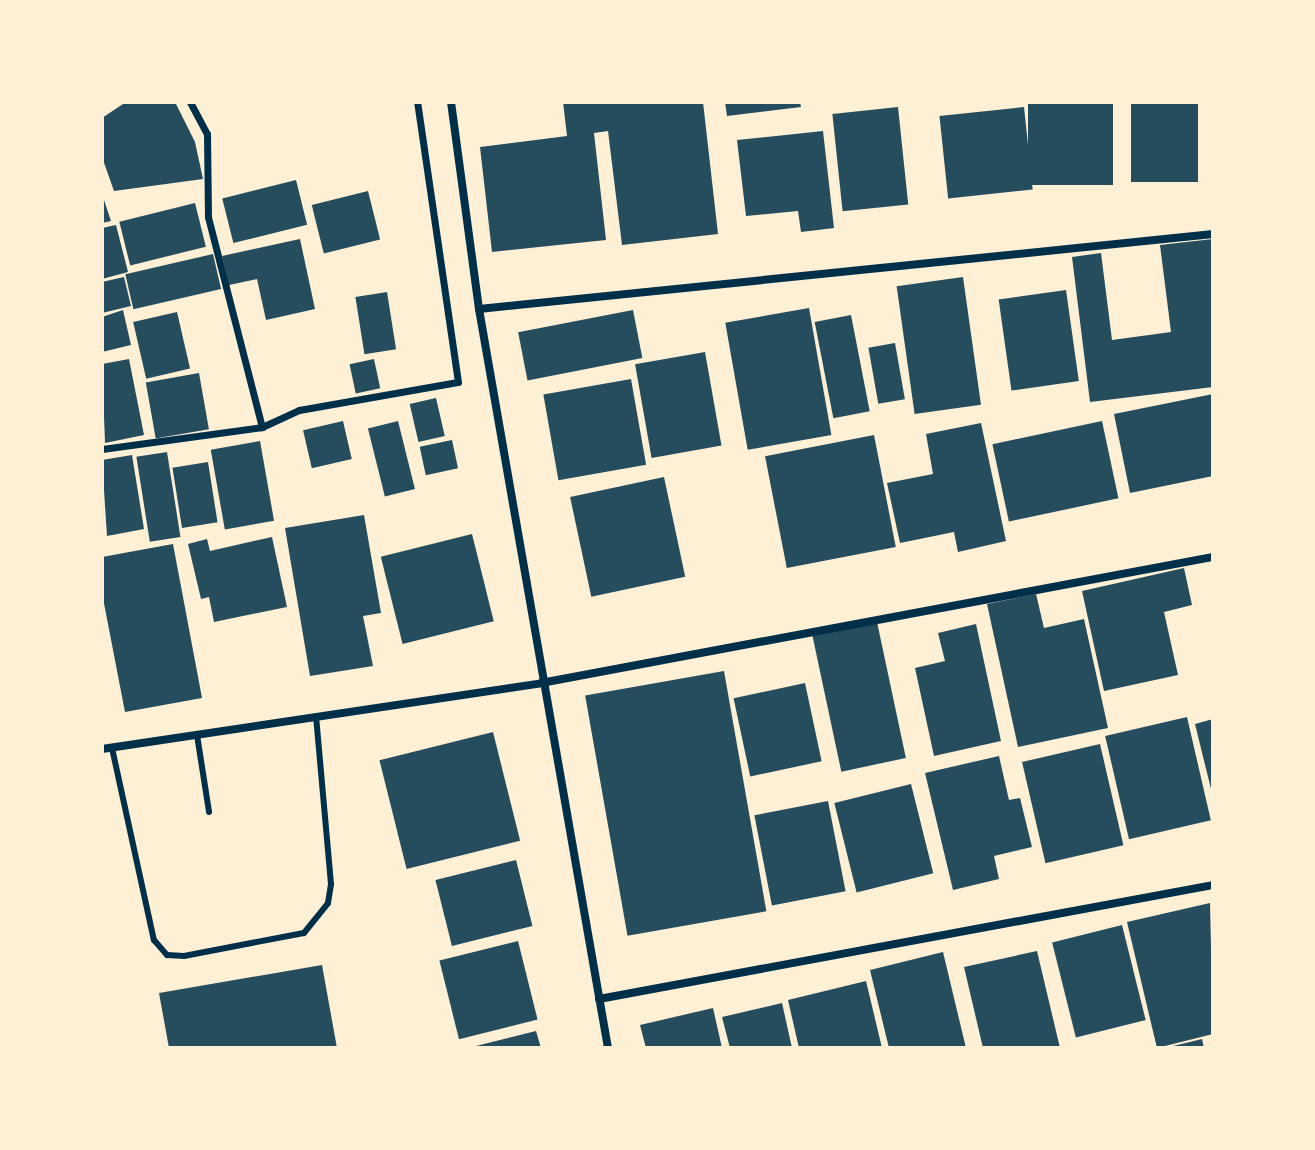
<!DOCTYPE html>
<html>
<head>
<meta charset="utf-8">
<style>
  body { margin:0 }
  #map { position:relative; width:1315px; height:1150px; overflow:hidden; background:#fdf0d5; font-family:Quicksand,sans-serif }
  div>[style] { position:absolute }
  .building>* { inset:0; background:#264d5e; transform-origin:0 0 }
  .service>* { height:6px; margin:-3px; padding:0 3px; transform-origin:3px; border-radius:3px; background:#003049 }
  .pedestrian>* { height:7px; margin:-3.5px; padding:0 3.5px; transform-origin:3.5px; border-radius:3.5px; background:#003049 }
  .minor>* { height:8px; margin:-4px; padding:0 4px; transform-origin:4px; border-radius:4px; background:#003049 }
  span { translate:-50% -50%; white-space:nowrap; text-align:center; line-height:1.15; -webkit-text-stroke:8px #fdf0d5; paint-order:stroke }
  .frame { position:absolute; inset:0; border:104px solid #fdf0d5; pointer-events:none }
</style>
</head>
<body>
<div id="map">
  <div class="building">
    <div style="clip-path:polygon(126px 102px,175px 102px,195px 142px,203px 179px,114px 191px,102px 157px,102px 118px)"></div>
    <div style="clip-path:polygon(563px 102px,703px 102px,718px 234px,622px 245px,608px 131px,594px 133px,606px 240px,492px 252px,480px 147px,567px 136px)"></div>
    <div style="clip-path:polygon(725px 102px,800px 102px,801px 107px,727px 116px)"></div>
    <div style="left:1028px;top:102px;width:85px;height:83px"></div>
    <div style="left:1131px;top:102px;width:67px;height:80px"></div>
    <div style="left:898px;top:107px;width:98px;height:66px;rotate:84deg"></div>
    <div style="left:1024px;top:107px;width:83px;height:85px;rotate:84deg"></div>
    <div style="clip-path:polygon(823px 131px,834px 228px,801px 232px,798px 211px,746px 216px,737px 140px)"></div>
    <div style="left:296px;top:180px;width:46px;height:76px;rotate:76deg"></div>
    <div style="left:368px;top:191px;width:50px;height:58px;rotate:76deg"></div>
    <div style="clip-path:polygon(102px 194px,111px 221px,102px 223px)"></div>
    <div style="left:195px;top:203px;width:45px;height:78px;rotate:76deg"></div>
    <div style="clip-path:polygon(116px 225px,128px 272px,102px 279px,102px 228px)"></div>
    <div style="clip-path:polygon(300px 239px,315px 309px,266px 320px,257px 279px,229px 285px,222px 256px)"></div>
    <div style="clip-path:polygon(1213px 239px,1213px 387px,1090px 402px,1072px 257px,1101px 253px,1112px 340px,1171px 332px,1160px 245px)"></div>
    <div style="left:213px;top:254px;width:36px;height:90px;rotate:77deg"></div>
    <div style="clip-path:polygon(124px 277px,131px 306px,102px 313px,102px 282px)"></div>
    <div style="left:963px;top:277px;width:129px;height:67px;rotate:82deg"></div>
    <div style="left:1066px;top:290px;width:92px;height:68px;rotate:82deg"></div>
    <div style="left:387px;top:292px;width:58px;height:32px;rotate:81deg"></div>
    <div style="left:809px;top:308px;width:129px;height:85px;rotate:80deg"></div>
    <div style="clip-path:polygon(123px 310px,131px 345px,102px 352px,102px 317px)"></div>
    <div style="left:633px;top:310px;width:49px;height:117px;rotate:79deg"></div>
    <div style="left:177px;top:312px;width:58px;height:45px;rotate:77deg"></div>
    <div style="left:851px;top:315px;width:98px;height:37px;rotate:79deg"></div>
    <div style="left:895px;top:343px;width:57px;height:27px;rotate:80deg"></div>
    <div style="left:705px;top:352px;width:95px;height:71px;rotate:80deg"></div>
    <div style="clip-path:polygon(129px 359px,144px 435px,105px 443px,102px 364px)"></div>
    <div style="left:374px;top:359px;width:30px;height:25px;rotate:78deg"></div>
    <div style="left:199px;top:373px;width:57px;height:54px;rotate:80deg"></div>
    <div style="left:631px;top:379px;width:87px;height:89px;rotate:80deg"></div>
    <div style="clip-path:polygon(1213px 394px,1213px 476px,1130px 493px,1114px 414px)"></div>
    <div style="left:436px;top:398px;width:39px;height:27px;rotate:77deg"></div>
    <div style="left:343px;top:421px;width:39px;height:41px;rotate:77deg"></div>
    <div style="left:398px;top:421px;width:70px;height:31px;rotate:76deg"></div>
    <div style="left:1102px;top:421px;width:79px;height:112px;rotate:78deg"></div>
    <div style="clip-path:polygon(981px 423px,1006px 541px,958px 552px,954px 532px,900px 543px,887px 483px,933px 474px,926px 434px)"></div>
    <div style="left:874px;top:435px;width:114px;height:111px;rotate:79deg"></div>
    <div style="left:452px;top:440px;width:29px;height:33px;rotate:78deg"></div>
    <div style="left:260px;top:441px;width:81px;height:50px;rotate:80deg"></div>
    <div style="left:167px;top:452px;width:86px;height:31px;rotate:81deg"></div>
    <div style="clip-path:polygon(132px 455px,144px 529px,107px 536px,102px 460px)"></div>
    <div style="left:208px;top:462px;width:61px;height:36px;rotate:81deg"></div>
    <div style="left:664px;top:477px;width:102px;height:96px;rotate:78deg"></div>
    <div style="clip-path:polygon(364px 515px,381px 613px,363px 616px,373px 666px,310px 676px,285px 528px)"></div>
    <div style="left:472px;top:534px;width:90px;height:94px;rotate:76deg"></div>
    <div style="clip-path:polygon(272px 537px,287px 607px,214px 622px,209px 597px,201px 599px,188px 544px,207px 539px,210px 551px)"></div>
    <div style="clip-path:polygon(173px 544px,202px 698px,125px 712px,102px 593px,102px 557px)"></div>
    <div style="clip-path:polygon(1184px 568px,1192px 605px,1164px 612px,1178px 675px,1104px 691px,1082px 591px)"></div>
    <div style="clip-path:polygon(1036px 594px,1044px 628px,1084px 619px,1108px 728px,1018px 747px,987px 604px)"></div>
    <div style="left:877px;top:622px;width:139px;height:66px;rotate:78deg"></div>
    <div style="clip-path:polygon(976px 624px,1001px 741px,934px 756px,915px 668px,945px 661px,938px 633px)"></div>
    <div style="left:724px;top:671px;width:244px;height:141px;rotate:80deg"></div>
    <div style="left:805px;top:683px;width:80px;height:73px;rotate:78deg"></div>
    <div style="left:1187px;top:717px;width:106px;height:84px;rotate:77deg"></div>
    <div style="clip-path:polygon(1213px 719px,1213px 793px,1212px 793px,1195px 724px)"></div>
    <div style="left:493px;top:732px;width:112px;height:117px;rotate:76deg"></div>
    <div style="left:1100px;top:744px;width:104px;height:80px;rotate:77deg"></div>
    <div style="clip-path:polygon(999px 756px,1009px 800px,1020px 798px,1032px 847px,994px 856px,999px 879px,953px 890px,925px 773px)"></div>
    <div style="left:911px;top:784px;width:92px;height:79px;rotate:76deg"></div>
    <div style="left:828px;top:801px;width:92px;height:75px;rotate:79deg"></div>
    <div style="left:516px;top:860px;width:68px;height:83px;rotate:76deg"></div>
    <div style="clip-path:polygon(1210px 903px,1213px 1034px,1157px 1048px,1127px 922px)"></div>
    <div style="left:1122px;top:925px;width:98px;height:72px;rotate:76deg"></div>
    <div style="left:518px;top:941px;width:81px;height:81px;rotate:76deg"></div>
    <div style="clip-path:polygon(1037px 951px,1060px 1048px,983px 1048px,964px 967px)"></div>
    <div style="clip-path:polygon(943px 952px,966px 1048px,889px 1048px,870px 970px)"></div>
    <div style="clip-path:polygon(322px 965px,337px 1048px,169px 1048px,159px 993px)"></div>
    <div style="clip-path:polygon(866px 981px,882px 1048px,799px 1048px,788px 1000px)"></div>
    <div style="clip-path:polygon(782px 1003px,792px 1048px,730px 1048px,722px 1017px)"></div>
    <div style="clip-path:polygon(713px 1008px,722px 1048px,646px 1048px,640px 1025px)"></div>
    <div style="clip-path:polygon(536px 1031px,541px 1048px,472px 1048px,472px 1047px)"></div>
    <div style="clip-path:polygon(1202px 1039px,1204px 1048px,1169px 1048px,1169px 1047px)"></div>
  </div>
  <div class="service">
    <div style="left:197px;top:735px;width:78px;rotate:81.1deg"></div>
    <div style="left:112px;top:748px;width:197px;rotate:77.7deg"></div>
    <div style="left:154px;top:940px;width:20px;rotate:49deg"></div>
    <div style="left:167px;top:955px;width:17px;rotate:3deg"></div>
    <div style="left:184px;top:956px;width:122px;rotate:-10.9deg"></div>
    <div style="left:304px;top:933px;width:38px;rotate:-51deg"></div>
    <div style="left:328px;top:903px;width:19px;rotate:-81deg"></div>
    <div style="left:331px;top:884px;width:168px;rotate:-95.1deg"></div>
  </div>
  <div class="pedestrian">
    <div style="left:190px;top:102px;width:36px;rotate:62deg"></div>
    <div style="left:207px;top:134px;width:83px;rotate:89.3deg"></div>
    <div style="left:208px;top:217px;width:217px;rotate:75.6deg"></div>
    <div style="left:102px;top:449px;width:162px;rotate:-7.8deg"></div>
    <div style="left:262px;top:427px;width:41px;rotate:-24.7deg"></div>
    <div style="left:299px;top:410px;width:161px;rotate:-10deg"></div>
    <div style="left:458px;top:382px;width:283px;rotate:-98.3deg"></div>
  </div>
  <div class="minor">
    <div style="left:451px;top:102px;width:209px;rotate:82.3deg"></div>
    <div style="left:479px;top:309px;width:750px;rotate:80.1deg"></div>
    <div style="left:479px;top:309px;width:738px;rotate:-5.83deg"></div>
    <div style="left:102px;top:749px;width:444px;rotate:-8.5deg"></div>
    <div style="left:541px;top:683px;width:684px;rotate:-10.62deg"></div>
    <div style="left:599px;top:999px;width:624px;rotate:-10.52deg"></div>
  </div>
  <div class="frame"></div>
</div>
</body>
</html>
